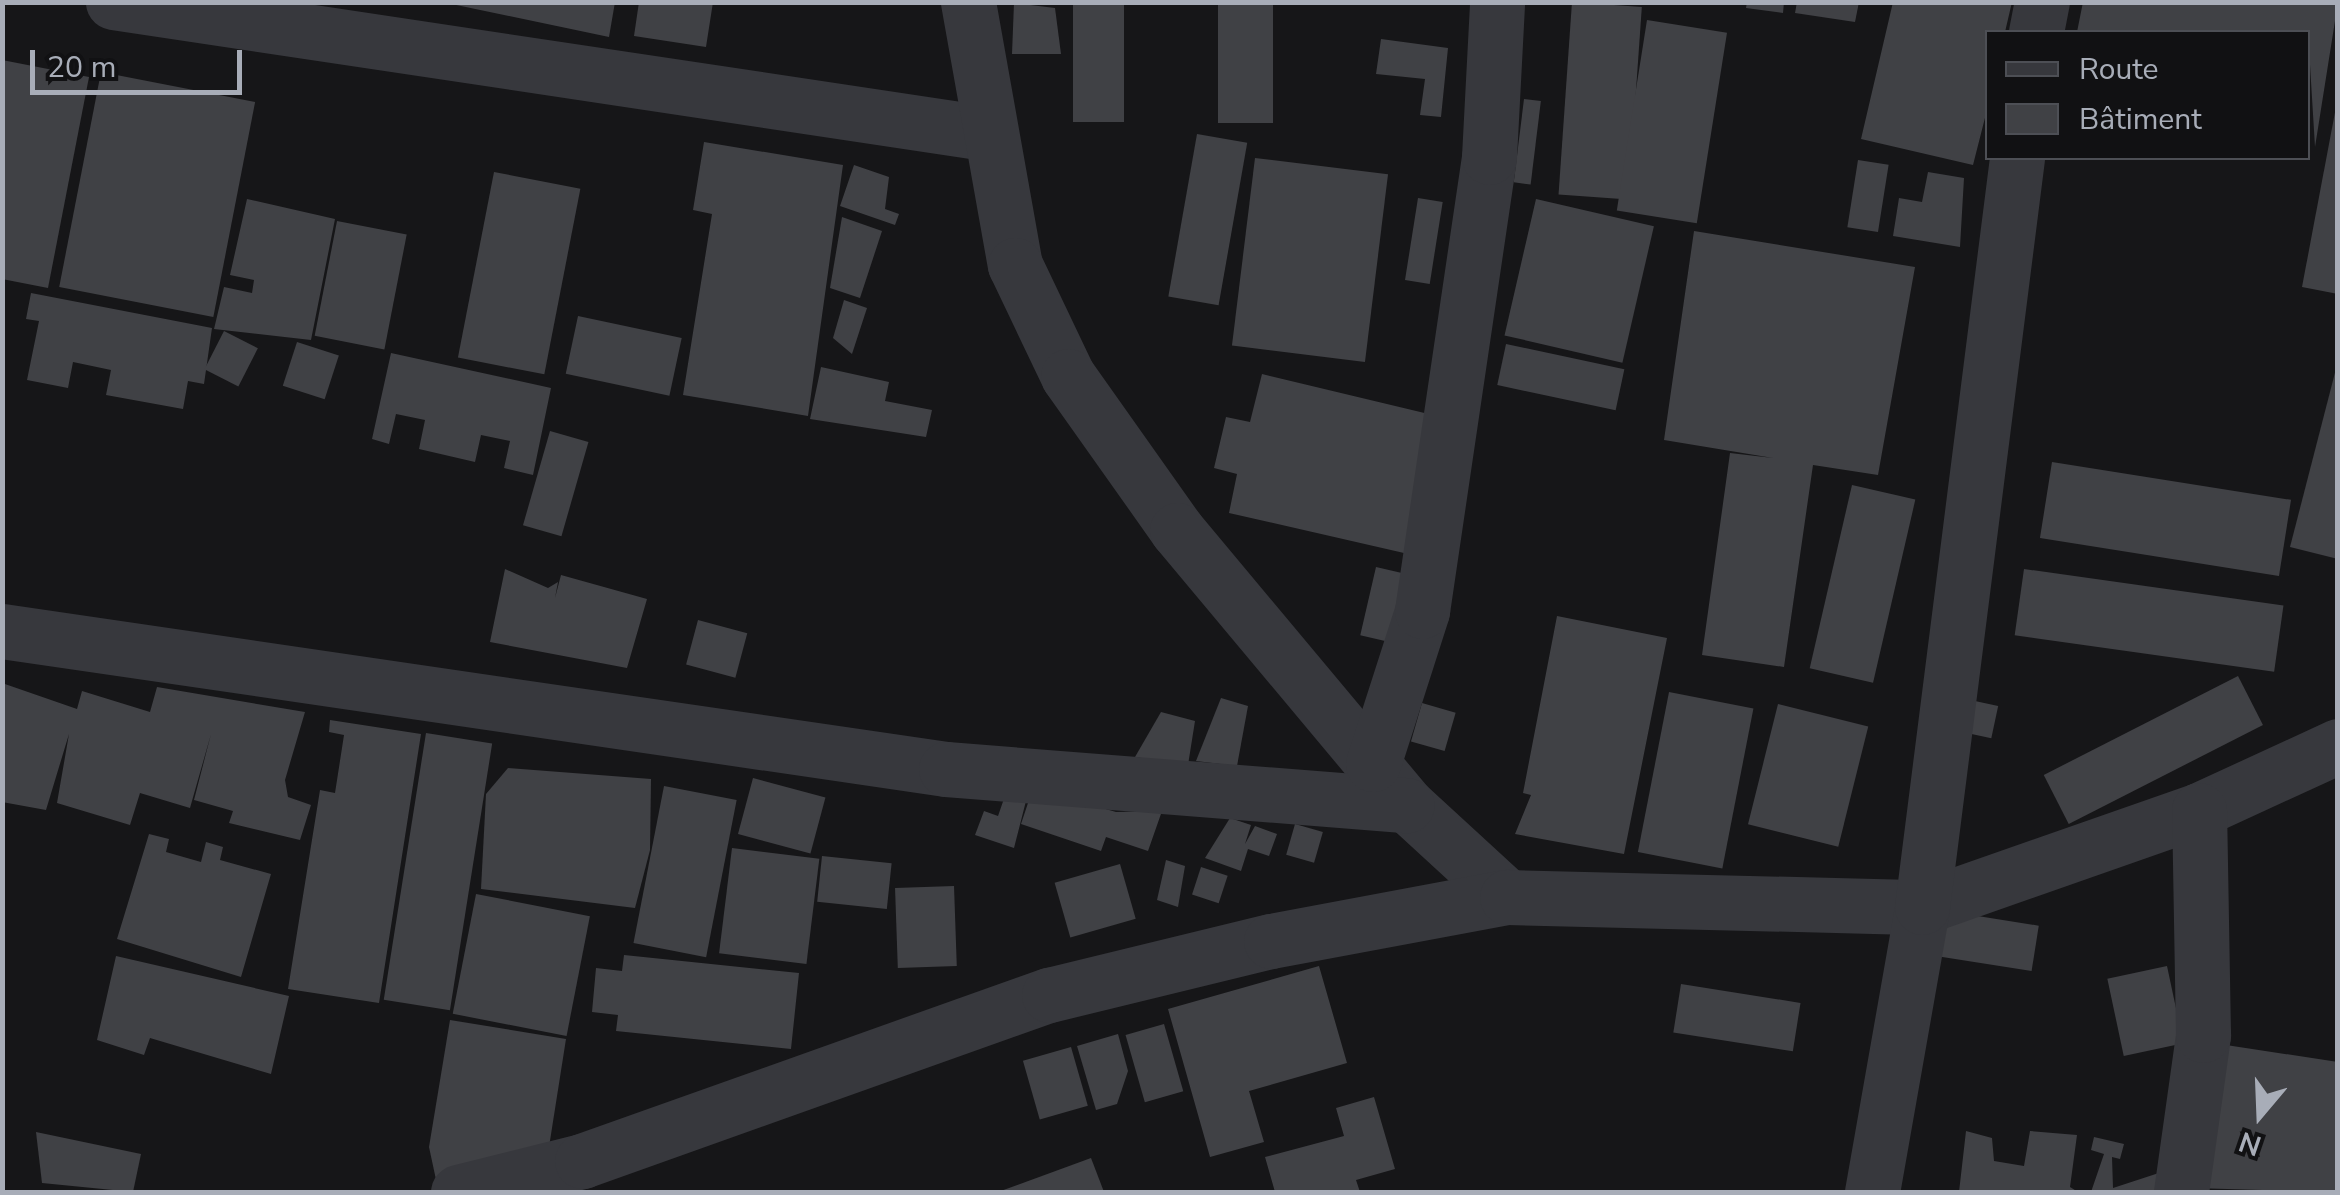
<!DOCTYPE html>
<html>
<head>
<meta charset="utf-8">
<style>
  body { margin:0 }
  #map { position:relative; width:2340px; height:1195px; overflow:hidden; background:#161618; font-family:"Nunito Sans",sans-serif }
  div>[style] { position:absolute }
  .building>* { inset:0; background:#404145; transform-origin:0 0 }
  .street>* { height:55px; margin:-27.5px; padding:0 27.5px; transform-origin:27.5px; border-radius:27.5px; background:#37383d }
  span { translate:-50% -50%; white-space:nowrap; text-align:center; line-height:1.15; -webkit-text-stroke:8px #111113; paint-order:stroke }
  .frame { position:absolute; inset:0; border:5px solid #a8adb8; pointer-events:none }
  .legend { position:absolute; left:1985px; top:30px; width:325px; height:130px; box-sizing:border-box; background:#111113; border:2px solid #4d4f55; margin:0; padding:12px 18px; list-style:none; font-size:30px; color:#a8adb8 }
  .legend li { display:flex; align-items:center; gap:20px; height:50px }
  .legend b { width:50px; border:2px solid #4d4f55 }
  .north { position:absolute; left:2210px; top:1065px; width:100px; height:100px; -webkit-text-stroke:8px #111113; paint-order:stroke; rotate:199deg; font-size:28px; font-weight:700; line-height:40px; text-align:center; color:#a8adb8 }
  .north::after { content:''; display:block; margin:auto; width:35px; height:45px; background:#a8adb8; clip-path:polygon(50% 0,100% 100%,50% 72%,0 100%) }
  .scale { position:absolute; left:30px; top:50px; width:212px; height:45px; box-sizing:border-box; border:5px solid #a8adb8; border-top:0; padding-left:12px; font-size:30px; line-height:35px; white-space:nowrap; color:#a8adb8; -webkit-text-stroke:8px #111113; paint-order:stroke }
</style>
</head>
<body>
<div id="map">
  <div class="building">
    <div style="clip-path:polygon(442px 2px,615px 2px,609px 37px)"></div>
    <div style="clip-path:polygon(639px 2px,713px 2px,706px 47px,634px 36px)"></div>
    <div style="left:1073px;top:2px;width:51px;height:120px"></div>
    <div style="left:1218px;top:2px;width:55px;height:121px"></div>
    <div style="left:1572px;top:2px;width:70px;height:193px;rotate:4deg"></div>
    <div style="clip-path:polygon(1747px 2px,1784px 2px,1783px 13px,1746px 8px)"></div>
    <div style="clip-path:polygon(1797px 2px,1859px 2px,1855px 22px,1795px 13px)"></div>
    <div style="clip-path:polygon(1893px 2px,2012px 2px,2005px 32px,1988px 32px,1988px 106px,1973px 165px,1861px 139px)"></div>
    <div style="clip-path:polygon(2083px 2px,2338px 2px,2315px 147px,2308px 32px,2077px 32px)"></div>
    <div style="clip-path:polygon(1014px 3px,1055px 8px,1061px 54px,1012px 54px)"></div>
    <div style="left:1647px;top:20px;width:81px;height:193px;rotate:9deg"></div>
    <div style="clip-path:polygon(1381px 39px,1448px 48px,1441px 117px,1420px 115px,1425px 79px,1376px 74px)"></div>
    <div style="clip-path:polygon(2px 60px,89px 77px,48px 288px,2px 279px)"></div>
    <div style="left:101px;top:72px;width:157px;height:219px;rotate:11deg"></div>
    <div style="left:1524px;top:99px;width:17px;height:84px;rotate:7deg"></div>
    <div style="clip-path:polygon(2336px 107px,2338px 108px,2338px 294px,2302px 287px)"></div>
    <div style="left:1197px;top:134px;width:51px;height:165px;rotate:10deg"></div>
    <div style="clip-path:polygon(704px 142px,843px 165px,808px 416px,683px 395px,712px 214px,693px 210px)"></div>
    <div style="left:1255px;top:158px;width:134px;height:189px;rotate:7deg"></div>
    <div style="left:1858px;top:160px;width:31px;height:68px;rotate:9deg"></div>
    <div style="clip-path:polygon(854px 165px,889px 177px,885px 209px,899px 214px,895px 225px,840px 206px)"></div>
    <div style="left:494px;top:172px;width:88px;height:189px;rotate:11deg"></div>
    <div style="clip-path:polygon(1928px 172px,1964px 178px,1960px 247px,1893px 236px,1899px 198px,1922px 202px)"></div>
    <div style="left:1418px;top:198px;width:25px;height:83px;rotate:9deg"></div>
    <div style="clip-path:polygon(247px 199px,335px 219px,311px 340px,214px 329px,224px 287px,252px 293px,254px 280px,230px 275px)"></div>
    <div style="left:1536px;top:199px;width:121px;height:140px;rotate:13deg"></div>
    <div style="clip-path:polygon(842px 217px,882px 231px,860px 298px,830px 288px)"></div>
    <div style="left:337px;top:221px;width:71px;height:117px;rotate:11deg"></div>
    <div style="clip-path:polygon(1694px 231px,1915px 267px,1878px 475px,1813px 465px,1784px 667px,1702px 655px,1730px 453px,1773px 458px,1664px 440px)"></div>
    <div style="clip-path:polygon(31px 293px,212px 328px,204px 384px,188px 381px,183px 409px,106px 395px,111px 370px,73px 362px,68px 388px,27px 380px,39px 321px,26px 319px)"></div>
    <div style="clip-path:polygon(844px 300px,867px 308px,852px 354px,833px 338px)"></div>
    <div style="left:578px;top:316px;width:106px;height:59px;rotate:12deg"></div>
    <div style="left:224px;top:331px;width:38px;height:43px;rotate:27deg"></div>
    <div style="left:297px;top:342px;width:44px;height:46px;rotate:18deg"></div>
    <div style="left:1506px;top:344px;width:121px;height:42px;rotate:12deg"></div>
    <div style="clip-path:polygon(391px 353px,551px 388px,533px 475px,504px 468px,510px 441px,481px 435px,475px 462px,419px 449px,425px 420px,396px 414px,389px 444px,372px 439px)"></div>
    <div style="clip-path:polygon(2338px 361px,2338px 559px,2290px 547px)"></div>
    <div style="clip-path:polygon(821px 367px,889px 382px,885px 401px,932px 410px,926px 437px,810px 419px)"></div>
    <div style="clip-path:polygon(1262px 374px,1437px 416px,1404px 553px,1229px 513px,1237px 474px,1214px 468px,1226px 417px,1250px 422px)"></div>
    <div style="left:550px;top:431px;width:40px;height:98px;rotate:16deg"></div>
    <div style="left:2052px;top:462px;width:242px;height:77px;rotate:9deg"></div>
    <div style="left:1852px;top:485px;width:65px;height:188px;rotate:13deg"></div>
    <div style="left:1376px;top:567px;width:31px;height:70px;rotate:13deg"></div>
    <div style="clip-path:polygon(505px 569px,548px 588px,558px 582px,555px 598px,561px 575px,647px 599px,627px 668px,490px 642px)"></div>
    <div style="left:2024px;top:569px;width:262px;height:67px;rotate:8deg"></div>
    <div style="clip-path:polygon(1557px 616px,1667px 638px,1624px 854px,1515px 834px,1531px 795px,1523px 793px)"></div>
    <div style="left:698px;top:620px;width:51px;height:46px;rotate:15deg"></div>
    <div style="left:2238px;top:676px;width:55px;height:218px;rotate:63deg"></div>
    <div style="clip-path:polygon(2px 683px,77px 709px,82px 691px,150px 712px,157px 687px,305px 712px,285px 780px,288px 797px,311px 805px,300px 840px,229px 823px,233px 811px,194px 800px,211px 734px,190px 808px,140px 793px,130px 825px,57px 803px,69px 734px,46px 810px,2px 802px)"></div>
    <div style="left:1669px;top:692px;width:86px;height:163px;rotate:11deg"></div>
    <div style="clip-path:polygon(1221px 698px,1248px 706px,1237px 766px,1196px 761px)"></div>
    <div style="left:1961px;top:698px;width:38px;height:33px;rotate:12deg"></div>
    <div style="left:1422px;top:703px;width:35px;height:40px;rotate:16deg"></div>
    <div style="left:1778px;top:704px;width:93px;height:124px;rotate:14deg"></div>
    <div style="clip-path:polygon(1161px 712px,1195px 721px,1188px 765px,1135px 757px)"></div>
    <div style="clip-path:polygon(330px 720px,421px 734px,379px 1003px,288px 989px,320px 790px,335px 793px,344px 735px,329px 732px)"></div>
    <div style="left:426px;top:733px;width:67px;height:270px;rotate:9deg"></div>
    <div style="clip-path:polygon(508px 768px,651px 779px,650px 850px,635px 908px,481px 889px,486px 794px)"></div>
    <div style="left:753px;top:778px;width:75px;height:58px;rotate:15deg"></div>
    <div style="left:664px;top:786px;width:74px;height:160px;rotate:11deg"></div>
    <div style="clip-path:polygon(1033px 788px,1116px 812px,1162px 811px,1148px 851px,1106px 837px,1101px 851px,1021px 824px)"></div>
    <div style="clip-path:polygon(1007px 790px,1027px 797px,1014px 848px,975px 835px,984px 811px,998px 816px)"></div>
    <div style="clip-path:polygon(1230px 818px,1251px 825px,1245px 844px,1255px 826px,1277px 834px,1269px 856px,1248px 849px,1241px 871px,1205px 858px)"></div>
    <div style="left:1295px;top:824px;width:29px;height:32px;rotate:16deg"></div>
    <div style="clip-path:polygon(149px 834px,169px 839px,166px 852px,201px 862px,206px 842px,223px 847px,220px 860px,271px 874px,241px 977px,117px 939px)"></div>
    <div style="left:732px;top:848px;width:88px;height:106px;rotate:7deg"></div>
    <div style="left:822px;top:856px;width:70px;height:46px;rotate:6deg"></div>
    <div style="clip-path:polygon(1166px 860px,1185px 866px,1178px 907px,1157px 900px)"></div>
    <div style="left:1120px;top:864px;width:57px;height:68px;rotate:74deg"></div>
    <div style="left:1201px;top:867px;width:28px;height:29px;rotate:18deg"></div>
    <div style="left:954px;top:886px;width:80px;height:59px;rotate:88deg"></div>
    <div style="left:476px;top:894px;width:116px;height:122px;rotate:11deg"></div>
    <div style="left:1940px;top:910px;width:100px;height:46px;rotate:9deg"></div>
    <div style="clip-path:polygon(624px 955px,799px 973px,791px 1049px,616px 1031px,618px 1015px,592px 1012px,596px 968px,622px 971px)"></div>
    <div style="clip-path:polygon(116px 956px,289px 996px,271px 1074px,150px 1038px,144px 1055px,97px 1040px)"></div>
    <div style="clip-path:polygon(1319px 966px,1347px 1063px,1249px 1091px,1264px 1142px,1210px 1157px,1168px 1009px)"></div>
    <div style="left:2167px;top:966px;width:79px;height:61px;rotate:78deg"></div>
    <div style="left:1681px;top:984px;width:121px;height:49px;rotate:9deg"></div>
    <div style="clip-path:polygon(450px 1020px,566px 1039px,546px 1166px,438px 1189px,429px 1147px)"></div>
    <div style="left:1164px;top:1024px;width:70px;height:40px;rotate:74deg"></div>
    <div style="clip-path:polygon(1118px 1034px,1128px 1071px,1117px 1104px,1096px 1110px,1077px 1046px)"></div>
    <div style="clip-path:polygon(2213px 1043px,2338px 1062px,2338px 1192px,2192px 1188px)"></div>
    <div style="left:1071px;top:1047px;width:61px;height:50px;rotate:74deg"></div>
    <div style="clip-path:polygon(1374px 1097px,1395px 1169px,1356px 1180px,1360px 1192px,1275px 1192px,1265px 1157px,1344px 1136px,1336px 1108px)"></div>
    <div style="clip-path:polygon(1966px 1131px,1992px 1138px,1994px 1161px,2024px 1166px,2030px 1131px,2077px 1135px,2070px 1187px,2078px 1192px,1959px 1192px)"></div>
    <div style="clip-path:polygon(36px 1132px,141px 1154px,133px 1192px,42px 1183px)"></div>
    <div style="clip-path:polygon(2094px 1137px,2124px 1144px,2120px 1159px,2112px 1157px,2113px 1188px,2168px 1170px,2168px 1192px,2091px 1192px,2104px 1154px,2091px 1150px)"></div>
    <div style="clip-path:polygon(1091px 1158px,1104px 1192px,998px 1192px)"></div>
  </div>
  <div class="street">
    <div style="left:113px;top:2px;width:882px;rotate:8.54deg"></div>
    <div style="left:968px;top:2px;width:267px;rotate:79.9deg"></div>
    <div style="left:1015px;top:265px;width:123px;rotate:64.5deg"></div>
    <div style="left:1068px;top:376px;width:189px;rotate:54.7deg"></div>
    <div style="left:1177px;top:530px;width:359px;rotate:50.1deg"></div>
    <div style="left:1407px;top:805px;width:136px;rotate:42.6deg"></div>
    <div style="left:2036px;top:32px;width:31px;rotate:-79deg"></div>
    <div style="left:2px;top:631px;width:954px;rotate:8.32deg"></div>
    <div style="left:946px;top:769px;width:462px;rotate:4.5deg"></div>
    <div style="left:1373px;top:764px;width:161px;rotate:-72.2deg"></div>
    <div style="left:1422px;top:611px;width:459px;rotate:-81.6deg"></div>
    <div style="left:1489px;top:157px;width:155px;rotate:-87deg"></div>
    <div style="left:458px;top:1192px;width:128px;rotate:-14deg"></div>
    <div style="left:582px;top:1161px;width:496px;rotate:-19.6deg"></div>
    <div style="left:1049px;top:995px;width:228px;rotate:-13.7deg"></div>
    <div style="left:1271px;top:941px;width:240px;rotate:-10.6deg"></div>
    <div style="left:1507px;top:897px;width:415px;rotate:1.4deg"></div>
    <div style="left:1922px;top:907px;width:293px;rotate:-19.3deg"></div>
    <div style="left:2199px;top:810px;width:153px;rotate:-24.7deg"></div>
    <div style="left:1872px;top:1192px;width:289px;rotate:-80deg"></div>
    <div style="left:1922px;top:907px;width:755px;rotate:-82.77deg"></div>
    <div style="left:2181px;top:1192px;width:159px;rotate:-82deg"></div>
    <div style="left:2203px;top:1035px;width:225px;rotate:-91deg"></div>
  </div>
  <div class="frame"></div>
  <ul class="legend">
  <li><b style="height:12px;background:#37383d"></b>Route</li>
  <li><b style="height:28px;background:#404145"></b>Bâtiment</li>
  </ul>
  <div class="north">N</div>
  <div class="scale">20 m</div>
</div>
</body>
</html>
